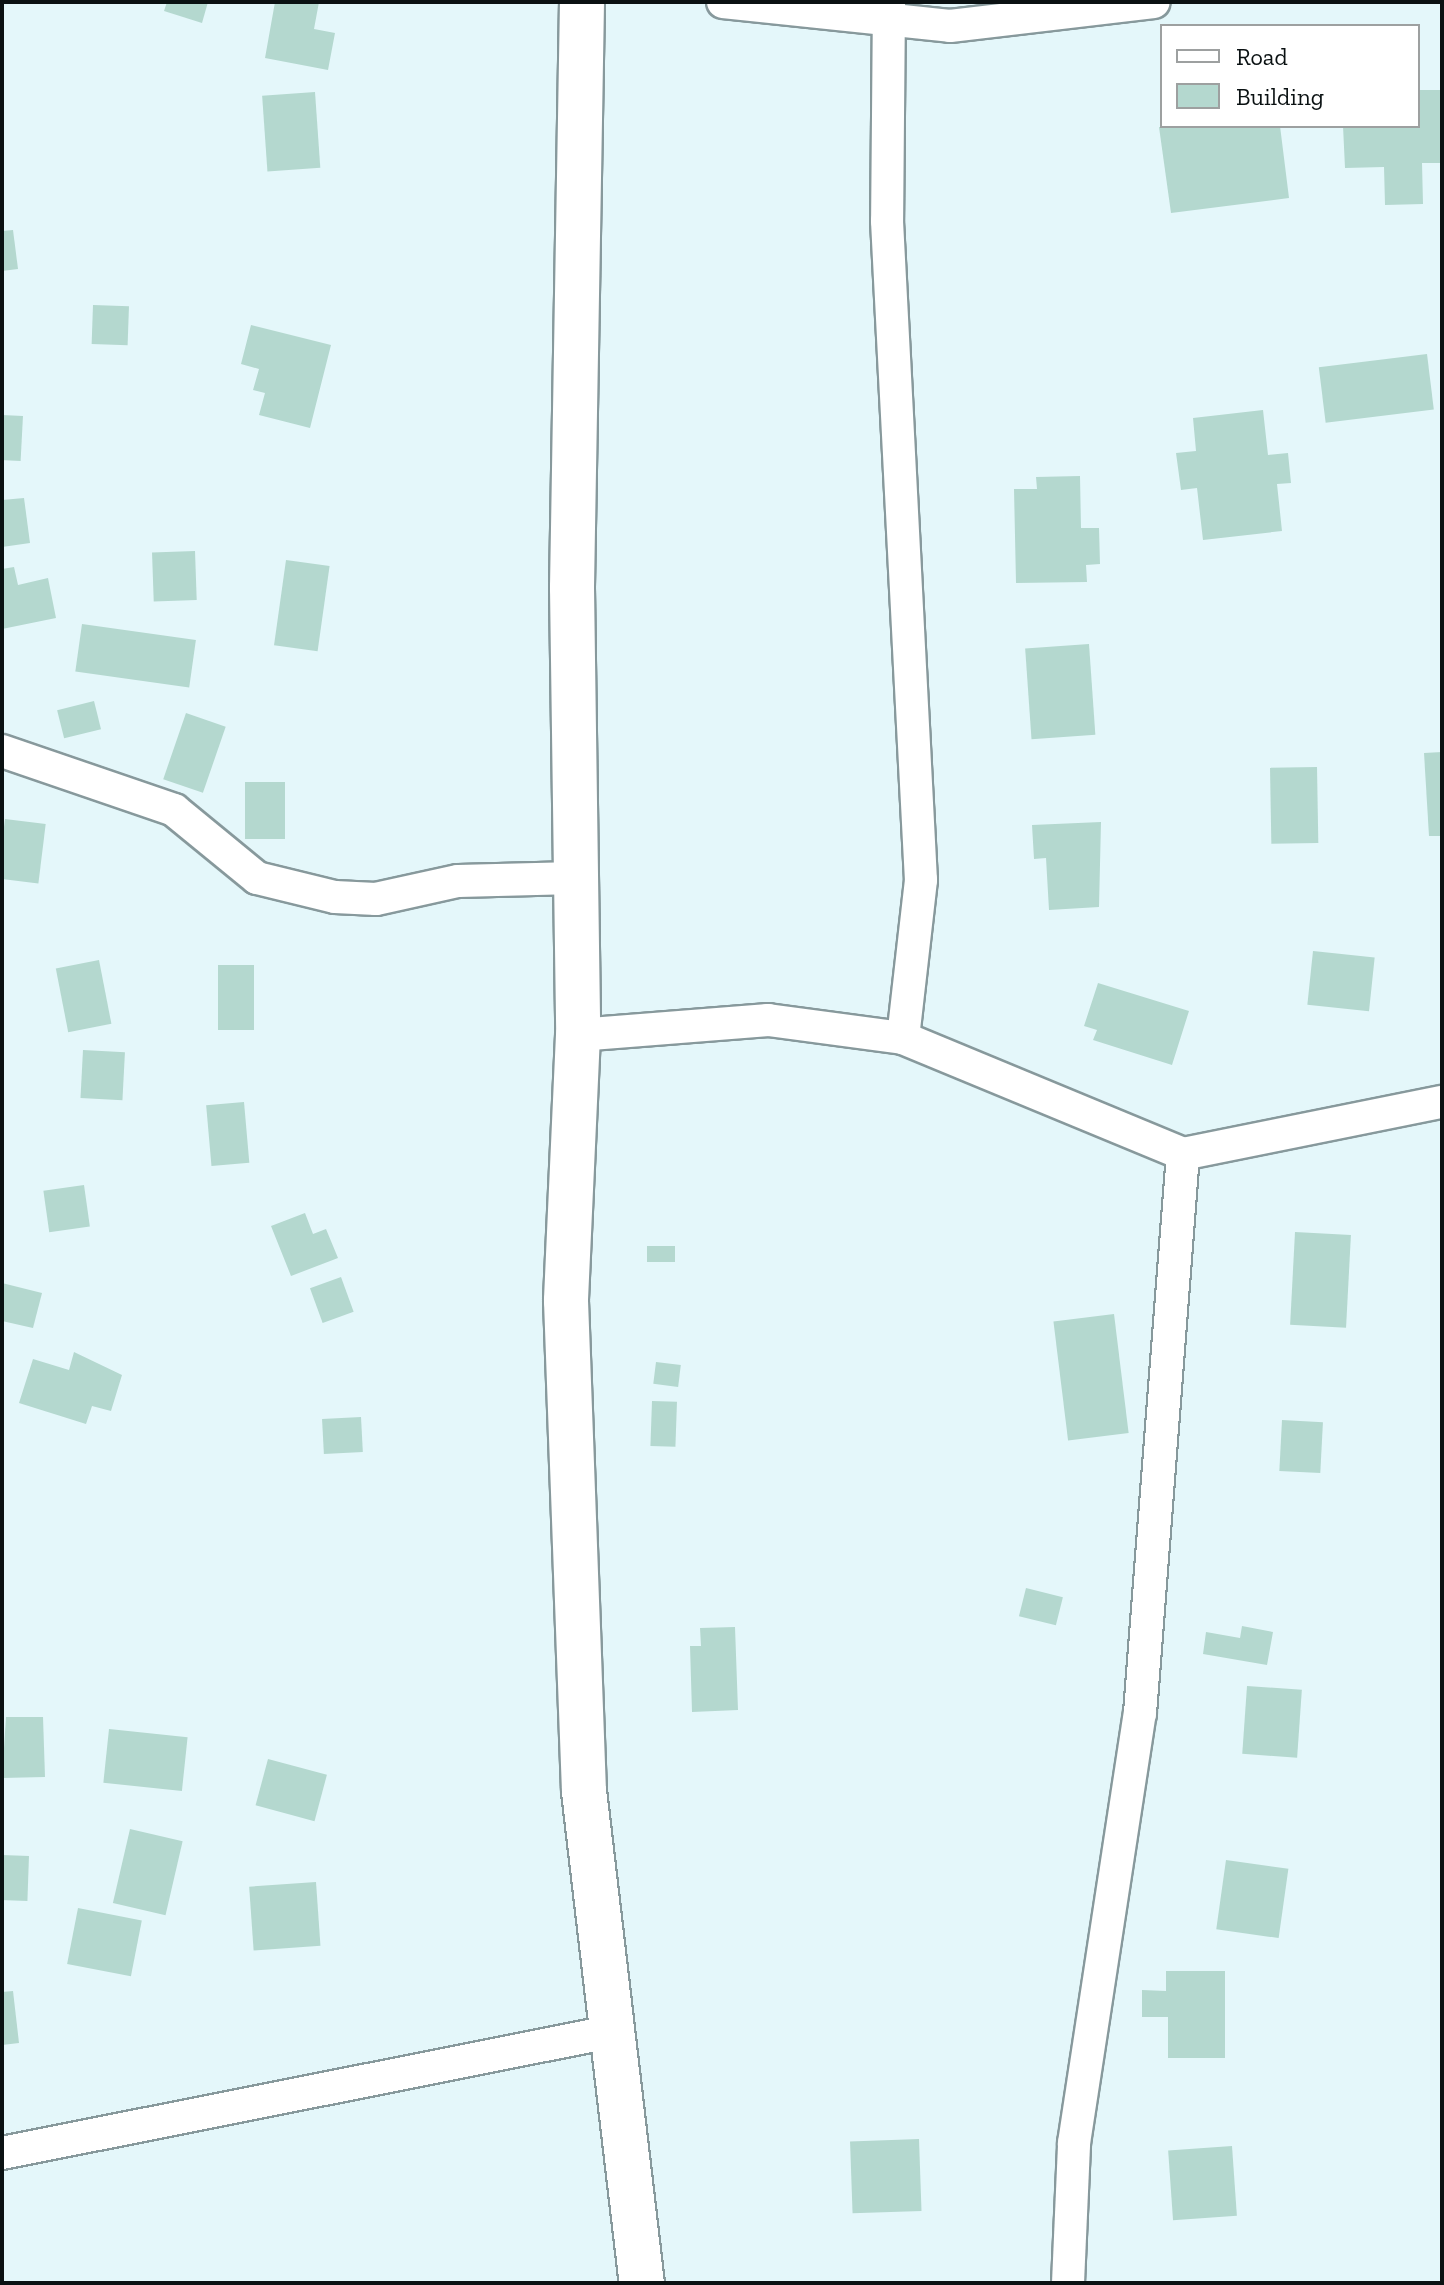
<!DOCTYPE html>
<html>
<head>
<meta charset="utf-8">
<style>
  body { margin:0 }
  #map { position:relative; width:1444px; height:2285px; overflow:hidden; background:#e4f7fa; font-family:"Zilla Slab",serif }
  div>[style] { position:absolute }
  .building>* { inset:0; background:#b4d8cf; transform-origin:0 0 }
  .roads { filter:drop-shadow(2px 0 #87999c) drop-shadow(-2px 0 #87999c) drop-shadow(0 2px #87999c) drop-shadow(0 -2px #87999c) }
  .street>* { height:32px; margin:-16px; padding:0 16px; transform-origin:16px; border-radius:16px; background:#fff }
  .secondary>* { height:44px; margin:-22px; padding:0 22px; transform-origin:22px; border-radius:22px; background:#fff }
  span { translate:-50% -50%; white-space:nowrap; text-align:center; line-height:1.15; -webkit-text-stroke:8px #fff; paint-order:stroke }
  .frame { position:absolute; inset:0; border:4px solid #0a1112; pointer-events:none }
  .legend { position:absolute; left:1160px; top:24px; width:260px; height:104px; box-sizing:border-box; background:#fff; border:2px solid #9da0a0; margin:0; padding:10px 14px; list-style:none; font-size:24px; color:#0a1112 }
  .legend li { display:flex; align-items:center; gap:16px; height:40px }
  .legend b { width:40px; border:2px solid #9da0a0 }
</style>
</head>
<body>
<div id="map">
  <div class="building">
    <div style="clip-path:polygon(167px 2px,208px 2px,202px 23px,164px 11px)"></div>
    <div style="clip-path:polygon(275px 2px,319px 2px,314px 29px,335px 33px,328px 70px,265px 58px)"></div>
    <div style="clip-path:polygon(1418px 90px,1442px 90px,1442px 163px,1422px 163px,1423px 204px,1385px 205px,1384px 167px,1345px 168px,1343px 126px,1418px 126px)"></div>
    <div style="left:315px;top:92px;width:76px;height:53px;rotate:86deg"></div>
    <div style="clip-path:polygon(1280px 126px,1289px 198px,1171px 213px,1159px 127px)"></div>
    <div style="clip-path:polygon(13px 230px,18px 269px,2px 271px,2px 231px)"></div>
    <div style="left:93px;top:305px;width:36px;height:39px;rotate:2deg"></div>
    <div style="clip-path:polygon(251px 325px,331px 345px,310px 428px,259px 415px,265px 393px,253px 390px,259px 369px,241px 364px)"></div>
    <div style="left:1427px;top:354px;width:56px;height:109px;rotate:83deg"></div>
    <div style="clip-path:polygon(1263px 410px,1268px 455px,1288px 453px,1291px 483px,1277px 484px,1282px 531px,1203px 540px,1197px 488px,1181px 490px,1176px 453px,1196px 451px,1193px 418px)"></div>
    <div style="left:2px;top:415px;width:21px;height:45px;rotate:3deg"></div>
    <div style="clip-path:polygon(1080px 476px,1081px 528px,1099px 528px,1100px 564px,1086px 565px,1087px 582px,1016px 583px,1014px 489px,1037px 489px,1036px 477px)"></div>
    <div style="clip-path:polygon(24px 498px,30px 543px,2px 547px,2px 500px)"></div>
    <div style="left:195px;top:551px;width:49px;height:43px;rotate:88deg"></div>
    <div style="left:286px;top:560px;width:44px;height:86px;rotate:8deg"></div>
    <div style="clip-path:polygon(14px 567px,18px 585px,48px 578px,56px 618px,2px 629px,2px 569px)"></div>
    <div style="left:82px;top:624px;width:115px;height:48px;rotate:8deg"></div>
    <div style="left:1089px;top:644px;width:91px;height:64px;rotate:86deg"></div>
    <div style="left:94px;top:701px;width:29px;height:38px;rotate:76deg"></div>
    <div style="left:186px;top:713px;width:42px;height:70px;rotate:19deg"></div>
    <div style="clip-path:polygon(1442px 752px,1442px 836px,1429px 836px,1424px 753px)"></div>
    <div style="left:1317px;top:767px;width:76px;height:47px;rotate:89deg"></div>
    <div style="left:245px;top:782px;width:40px;height:57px"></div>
    <div style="left:5px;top:819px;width:41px;height:60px;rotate:7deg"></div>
    <div style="clip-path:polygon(1101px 822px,1099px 907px,1049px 910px,1046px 858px,1034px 859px,1032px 825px)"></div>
    <div style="left:1313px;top:951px;width:62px;height:54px;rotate:6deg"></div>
    <div style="left:99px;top:960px;width:65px;height:44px;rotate:79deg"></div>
    <div style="left:218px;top:965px;width:36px;height:65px"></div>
    <div style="clip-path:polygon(1098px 983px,1189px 1011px,1172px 1065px,1093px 1040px,1097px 1030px,1084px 1026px)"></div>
    <div style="left:83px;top:1050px;width:42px;height:48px;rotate:3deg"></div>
    <div style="left:244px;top:1102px;width:61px;height:38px;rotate:85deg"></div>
    <div style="left:84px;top:1185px;width:42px;height:41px;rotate:82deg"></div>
    <div style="clip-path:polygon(305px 1213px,313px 1234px,326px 1229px,338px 1258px,291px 1276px,271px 1226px)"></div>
    <div style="left:1295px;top:1232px;width:56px;height:93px;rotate:3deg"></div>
    <div style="left:675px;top:1246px;width:16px;height:28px;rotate:90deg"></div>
    <div style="left:341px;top:1277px;width:37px;height:33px;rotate:70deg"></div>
    <div style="clip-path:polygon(2px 1283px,42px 1293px,33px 1328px,2px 1321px)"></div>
    <div style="left:1114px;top:1314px;width:120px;height:61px;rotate:83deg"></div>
    <div style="clip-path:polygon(74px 1352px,122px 1375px,111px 1411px,92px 1406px,86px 1424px,19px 1403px,33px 1359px,69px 1370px)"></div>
    <div style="left:656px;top:1362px;width:25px;height:22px;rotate:7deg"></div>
    <div style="left:652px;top:1401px;width:25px;height:45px;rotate:2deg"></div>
    <div style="left:361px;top:1417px;width:35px;height:39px;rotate:87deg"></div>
    <div style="left:1282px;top:1420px;width:41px;height:51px;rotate:3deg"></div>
    <div style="left:1026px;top:1588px;width:38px;height:29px;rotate:14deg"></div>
    <div style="clip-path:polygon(1242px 1626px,1273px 1632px,1267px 1665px,1203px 1654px,1206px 1632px,1240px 1638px)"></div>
    <div style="clip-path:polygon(735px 1627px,738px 1710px,692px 1712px,690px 1646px,701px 1646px,700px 1628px)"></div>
    <div style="left:1247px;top:1686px;width:55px;height:68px;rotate:4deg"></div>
    <div style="clip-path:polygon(6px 1717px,43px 1717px,45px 1777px,2px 1778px)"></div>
    <div style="left:109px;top:1729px;width:79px;height:54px;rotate:6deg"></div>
    <div style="left:268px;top:1759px;width:61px;height:48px;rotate:15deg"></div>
    <div style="left:130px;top:1829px;width:54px;height:76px;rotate:13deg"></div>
    <div style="left:2px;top:1855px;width:27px;height:45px;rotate:2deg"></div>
    <div style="left:1226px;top:1860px;width:63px;height:70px;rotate:8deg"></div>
    <div style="left:316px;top:1882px;width:64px;height:67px;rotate:86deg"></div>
    <div style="left:78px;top:1908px;width:65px;height:57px;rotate:11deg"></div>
    <div style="clip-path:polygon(1166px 1971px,1225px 1971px,1225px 2058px,1168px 2058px,1168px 2017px,1142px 2017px,1142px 1990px,1166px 1991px)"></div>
    <div style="clip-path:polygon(13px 1991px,19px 2043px,2px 2045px,2px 1992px)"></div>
    <div style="left:919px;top:2139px;width:72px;height:69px;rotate:88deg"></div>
    <div style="left:1232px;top:2146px;width:70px;height:64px;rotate:86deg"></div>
  </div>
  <div class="roads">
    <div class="street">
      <div style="left:723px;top:2px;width:228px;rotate:6deg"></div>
      <div style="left:950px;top:26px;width:205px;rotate:-6.7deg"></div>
      <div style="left:889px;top:2px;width:219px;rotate:90.5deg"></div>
      <div style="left:887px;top:221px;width:660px;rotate:87.05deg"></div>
      <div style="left:921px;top:880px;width:159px;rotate:96.5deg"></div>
      <div style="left:2px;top:751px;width:182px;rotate:18.9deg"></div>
      <div style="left:174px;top:810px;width:107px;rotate:39.3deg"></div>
      <div style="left:257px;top:878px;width:80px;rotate:13.7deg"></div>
      <div style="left:335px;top:897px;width:41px;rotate:2.8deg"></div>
      <div style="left:376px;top:899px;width:84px;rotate:-12.4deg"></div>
      <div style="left:458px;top:881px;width:117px;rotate:-1.5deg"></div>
      <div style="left:578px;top:1035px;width:191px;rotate:-4.5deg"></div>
      <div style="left:768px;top:1020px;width:136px;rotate:7.6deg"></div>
      <div style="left:903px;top:1038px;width:303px;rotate:22.5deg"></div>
      <div style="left:1183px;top:1154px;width:264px;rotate:-11.4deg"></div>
      <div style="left:2px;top:2153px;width:620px;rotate:-11.26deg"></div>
      <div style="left:1068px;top:2283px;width:140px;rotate:-87.5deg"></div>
      <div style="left:1074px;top:2143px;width:435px;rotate:-81.3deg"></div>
      <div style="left:1140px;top:1713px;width:561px;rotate:-85.6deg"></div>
    </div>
    <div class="secondary">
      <div style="left:582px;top:2px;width:586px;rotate:90.98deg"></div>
      <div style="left:572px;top:588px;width:447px;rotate:89.2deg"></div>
      <div style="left:578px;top:1035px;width:266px;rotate:92.6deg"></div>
      <div style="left:566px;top:1301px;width:490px;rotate:87.9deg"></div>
      <div style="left:584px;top:1791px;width:495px;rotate:83.3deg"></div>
    </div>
  </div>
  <div class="frame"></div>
  <ul class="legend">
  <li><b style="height:10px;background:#fff"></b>Road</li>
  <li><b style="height:22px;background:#b4d8cf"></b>Building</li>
  </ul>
</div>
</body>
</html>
